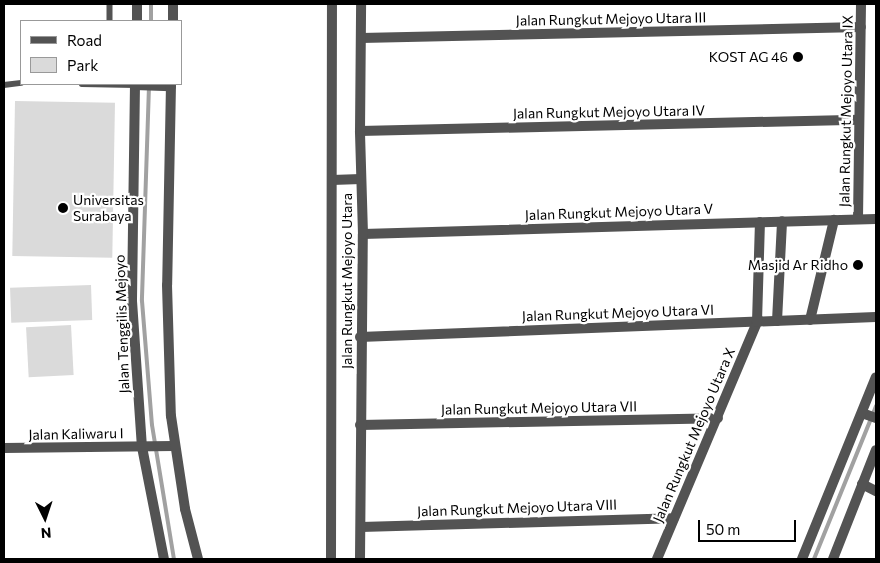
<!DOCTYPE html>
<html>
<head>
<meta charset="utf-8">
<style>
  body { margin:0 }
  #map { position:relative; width:880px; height:563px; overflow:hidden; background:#fff; font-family:Commissioner,sans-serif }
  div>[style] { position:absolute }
  .green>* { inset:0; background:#dadada; transform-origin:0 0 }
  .stream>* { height:4px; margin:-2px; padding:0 2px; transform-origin:2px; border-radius:2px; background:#a1a1a1 }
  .service>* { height:5.5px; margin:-2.75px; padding:0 2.75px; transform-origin:2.75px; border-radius:2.75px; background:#535353 }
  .minor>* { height:10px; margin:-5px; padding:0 5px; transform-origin:5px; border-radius:5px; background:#535353 }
  .tertiary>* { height:10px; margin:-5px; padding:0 5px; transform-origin:5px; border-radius:5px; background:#535353 }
  .dots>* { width:14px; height:14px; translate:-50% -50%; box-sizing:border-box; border:2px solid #fff; border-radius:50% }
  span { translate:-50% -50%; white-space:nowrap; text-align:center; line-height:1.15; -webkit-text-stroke:4.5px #fff; paint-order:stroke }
  .street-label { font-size:14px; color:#000 }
  .poi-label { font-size:14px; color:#000 }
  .right { translate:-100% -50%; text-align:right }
  .left { translate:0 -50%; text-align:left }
  .frame { position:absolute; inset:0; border:5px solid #000; pointer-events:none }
  .legend { position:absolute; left:20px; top:20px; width:162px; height:65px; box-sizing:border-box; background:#fff; border:1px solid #999; margin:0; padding:6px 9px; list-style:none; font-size:15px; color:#000 }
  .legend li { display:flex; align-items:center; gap:10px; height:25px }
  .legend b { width:25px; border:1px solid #999 }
  .north { position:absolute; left:20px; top:493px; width:50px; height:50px; -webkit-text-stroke:4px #fff; paint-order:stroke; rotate:176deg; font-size:14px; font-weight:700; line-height:20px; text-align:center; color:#000 }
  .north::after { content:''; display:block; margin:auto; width:18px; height:22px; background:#000; clip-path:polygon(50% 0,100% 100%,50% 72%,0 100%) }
  .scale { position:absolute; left:698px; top:520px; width:98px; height:22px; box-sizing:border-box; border:2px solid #000; border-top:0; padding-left:6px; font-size:15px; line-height:18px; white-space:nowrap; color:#000; -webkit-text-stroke:4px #fff; paint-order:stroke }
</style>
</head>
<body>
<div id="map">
  <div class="green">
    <div style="left:15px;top:101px;width:100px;height:155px;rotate:1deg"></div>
    <div style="left:91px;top:285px;width:35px;height:81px;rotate:88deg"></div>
    <div style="left:71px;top:325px;width:50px;height:45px;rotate:87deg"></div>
  </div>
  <div class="stream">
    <div style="left:151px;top:21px;width:17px;rotate:-90deg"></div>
    <div style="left:149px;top:86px;width:215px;rotate:91.9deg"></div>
    <div style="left:142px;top:301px;width:124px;rotate:85.4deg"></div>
    <div style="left:152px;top:425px;width:136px;rotate:80.7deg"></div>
    <div style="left:814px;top:559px;width:165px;rotate:-67.9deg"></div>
  </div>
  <div class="service">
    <div style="left:110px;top:4px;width:17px;rotate:90deg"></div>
    <div style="left:82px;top:84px;width:53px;rotate:1.1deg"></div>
    <div style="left:4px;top:85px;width:17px;rotate:-7deg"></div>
  </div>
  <div class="minor">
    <div style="left:137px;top:21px;width:17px;rotate:-90deg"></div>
    <div style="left:361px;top:38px;width:500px;rotate:-1.26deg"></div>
    <div style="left:135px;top:84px;width:217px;rotate:90.8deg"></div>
    <div style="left:132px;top:301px;width:146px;rotate:86.1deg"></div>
    <div style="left:142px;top:447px;width:114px;rotate:78.9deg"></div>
    <div style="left:135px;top:85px;width:36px;rotate:2deg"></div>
    <div style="left:360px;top:131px;width:499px;rotate:-1.3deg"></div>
    <div style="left:332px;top:180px;width:29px;rotate:-2deg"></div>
    <div style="left:858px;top:219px;width:215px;rotate:-89.2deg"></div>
    <div style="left:363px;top:234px;width:513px;rotate:-1.67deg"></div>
    <div style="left:810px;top:320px;width:103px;rotate:-76.5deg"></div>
    <div style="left:777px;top:321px;width:100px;rotate:-87.1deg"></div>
    <div style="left:360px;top:337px;width:516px;rotate:-2.22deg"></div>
    <div style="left:360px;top:425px;width:358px;rotate:-1.1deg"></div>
    <div style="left:4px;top:448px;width:169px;rotate:-0.7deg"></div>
    <div style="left:862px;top:484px;width:16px;rotate:27deg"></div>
    <div style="left:361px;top:527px;width:313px;rotate:-1.6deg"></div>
    <div style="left:331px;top:559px;width:555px;rotate:-89.9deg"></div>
    <div style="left:360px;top:559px;width:325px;rotate:-89.5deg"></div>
    <div style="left:363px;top:234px;width:103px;rotate:-91.7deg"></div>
    <div style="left:360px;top:131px;width:127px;rotate:-89.5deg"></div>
    <div style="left:657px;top:559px;width:257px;rotate:-67.1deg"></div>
    <div style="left:757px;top:322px;width:100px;rotate:-88.3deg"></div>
  </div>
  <div class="tertiary">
    <div style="left:173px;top:21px;width:17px;rotate:-90deg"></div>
    <div style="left:171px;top:84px;width:201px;rotate:91.1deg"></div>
    <div style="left:167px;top:285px;width:131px;rotate:88.3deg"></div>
    <div style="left:171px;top:416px;width:94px;rotate:81.4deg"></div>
    <div style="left:185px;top:509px;width:52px;rotate:75.4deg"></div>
    <div style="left:862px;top:413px;width:15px;rotate:20deg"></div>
    <div style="left:802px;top:559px;width:196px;rotate:-67.9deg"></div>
    <div style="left:833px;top:559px;width:117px;rotate:-68.5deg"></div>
  </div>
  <div class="dots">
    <div style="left:798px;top:57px;background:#000"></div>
    <div style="left:63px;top:208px;background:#000"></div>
    <div style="left:858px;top:265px;background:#000"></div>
  </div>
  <div class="street-label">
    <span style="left:611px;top:19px;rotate:-1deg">Jalan Rungkut Mejoyo Utara III</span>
    <span style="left:846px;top:111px;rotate:-89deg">Jalan Rungkut Mejoyo Utara IX</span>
    <span style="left:609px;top:112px;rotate:-1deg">Jalan Rungkut Mejoyo Utara IV</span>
    <span style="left:619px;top:212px;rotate:-2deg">Jalan Rungkut Mejoyo Utara V</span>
    <span style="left:347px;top:281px;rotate:-90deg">Jalan Rungkut Mejoyo Utara</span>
    <span style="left:618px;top:313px;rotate:-2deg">Jalan Rungkut Mejoyo Utara VI</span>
    <span style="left:122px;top:324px;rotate:-92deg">Jalan Tenggilis Mejoyo</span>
    <span style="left:539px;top:408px;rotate:-1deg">Jalan Rungkut Mejoyo Utara VII</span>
    <span style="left:76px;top:434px;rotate:-1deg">Jalan Kaliwaru I</span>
    <span style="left:694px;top:435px;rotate:-67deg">Jalan Rungkut Mejoyo Utara X</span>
    <span style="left:517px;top:508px;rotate:-2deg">Jalan Rungkut Mejoyo Utara VIII</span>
  </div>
  <div class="poi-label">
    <span class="right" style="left:788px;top:57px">KOST AG 46</span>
    <span class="left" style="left:73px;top:208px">Universitas<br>Surabaya</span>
    <span class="right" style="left:848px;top:265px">Masjid Ar Ridho</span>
  </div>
  <div class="frame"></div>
  <ul class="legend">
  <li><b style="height:6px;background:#535353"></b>Road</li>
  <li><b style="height:14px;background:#dadada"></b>Park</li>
  </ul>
  <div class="north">N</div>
  <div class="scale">50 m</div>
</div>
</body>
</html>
